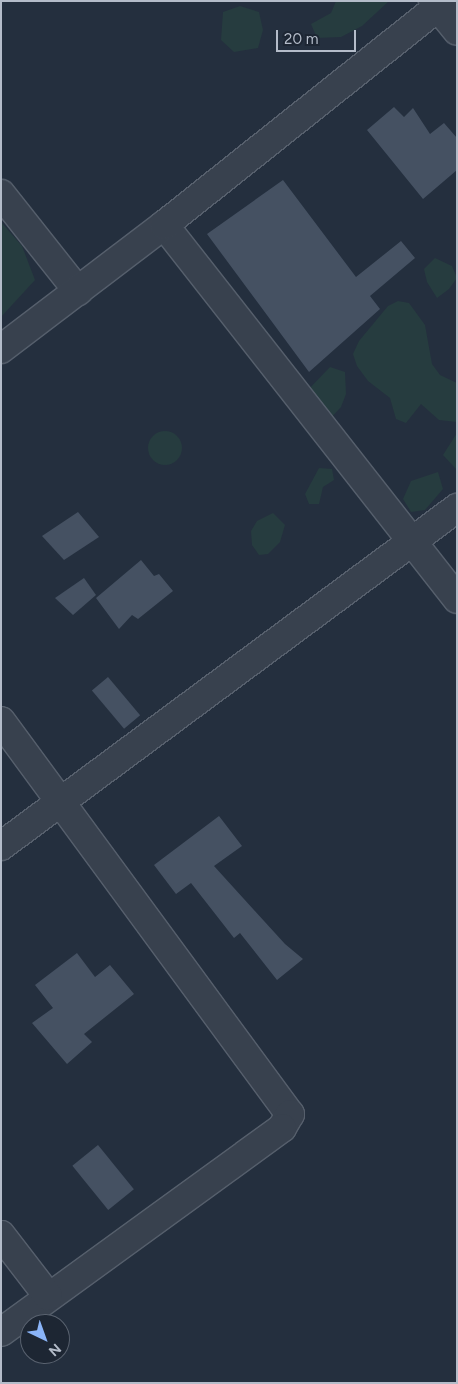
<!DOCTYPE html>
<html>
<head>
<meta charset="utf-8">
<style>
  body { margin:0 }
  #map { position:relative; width:458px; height:1384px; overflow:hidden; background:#242f3e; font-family:Figtree,sans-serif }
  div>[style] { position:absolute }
  .green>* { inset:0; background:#263c3f }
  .round { border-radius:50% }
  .building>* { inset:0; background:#455162; transform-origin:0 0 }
  .roads { filter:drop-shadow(1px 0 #565f6c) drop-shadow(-1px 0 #565f6c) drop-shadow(0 1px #565f6c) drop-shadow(0 -1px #565f6c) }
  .street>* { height:28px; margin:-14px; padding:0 14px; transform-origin:14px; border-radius:14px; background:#38414e }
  span { translate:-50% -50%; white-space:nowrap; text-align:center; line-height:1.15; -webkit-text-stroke:4.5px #1d2633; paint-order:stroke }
  .frame { position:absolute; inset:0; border:2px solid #b4bcc9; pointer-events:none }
  .north { position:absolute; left:20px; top:1314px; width:50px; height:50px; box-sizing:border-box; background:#1d2633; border:1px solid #59626f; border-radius:50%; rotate:138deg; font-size:14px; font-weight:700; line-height:20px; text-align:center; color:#b4bcc9 }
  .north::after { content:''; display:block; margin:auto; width:18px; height:22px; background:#8ab4f8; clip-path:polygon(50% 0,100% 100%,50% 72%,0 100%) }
  .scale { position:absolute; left:276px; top:30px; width:80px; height:22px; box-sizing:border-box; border:2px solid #b4bcc9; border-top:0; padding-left:6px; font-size:15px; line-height:18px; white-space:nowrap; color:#b4bcc9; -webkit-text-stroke:4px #1d2633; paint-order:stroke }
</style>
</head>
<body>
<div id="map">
  <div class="green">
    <div style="clip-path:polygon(336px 1px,389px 1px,362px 26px,341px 37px,317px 38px,311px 24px,331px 13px)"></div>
    <div style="clip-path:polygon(240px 6px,259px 12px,263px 30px,258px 48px,234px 52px,221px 40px,223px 12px)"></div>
    <div style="clip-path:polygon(1px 222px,22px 246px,35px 280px,1px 317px)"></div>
    <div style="clip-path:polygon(435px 258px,452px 266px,457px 278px,449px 289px,437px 298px,427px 282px,424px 269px)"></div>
    <div style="clip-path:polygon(398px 301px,409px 303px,425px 325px,432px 364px,440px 375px,457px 383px,457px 422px,439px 420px,421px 404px,406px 423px,396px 419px,390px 398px,368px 381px,357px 366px,353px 354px,359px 341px,388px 306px)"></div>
    <div style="clip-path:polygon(330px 367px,345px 372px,346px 394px,341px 407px,328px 421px,304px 394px)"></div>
    <div class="round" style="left:148px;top:431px;width:34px;height:34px"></div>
    <div style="clip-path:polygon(457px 433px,457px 469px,456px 469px,443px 455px)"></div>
    <div style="clip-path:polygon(319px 468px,332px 469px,334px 480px,323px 487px,319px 504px,309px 504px,305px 494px)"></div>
    <div style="clip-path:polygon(438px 472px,443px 489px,425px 510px,411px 512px,403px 499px,411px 481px)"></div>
    <div style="clip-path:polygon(273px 513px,285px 525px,280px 542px,268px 554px,259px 555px,252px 545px,251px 531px,257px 521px)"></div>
  </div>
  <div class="building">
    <div style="clip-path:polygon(394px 107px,404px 117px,413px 108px,430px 134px,444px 123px,457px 138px,457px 170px,423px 199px,367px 130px)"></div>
    <div style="clip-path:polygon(283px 180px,356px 277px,401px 241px,415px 258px,370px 296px,380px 309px,309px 372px,207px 234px)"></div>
    <div style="clip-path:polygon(78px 512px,99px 537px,64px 560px,42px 536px)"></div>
    <div style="clip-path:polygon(141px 560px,154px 576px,159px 574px,173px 591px,138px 619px,132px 615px,119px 629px,96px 598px)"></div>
    <div style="clip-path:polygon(84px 578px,96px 595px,73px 615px,55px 598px)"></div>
    <div style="left:108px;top:677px;width:50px;height:21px;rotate:50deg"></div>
    <div style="clip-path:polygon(219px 816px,242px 846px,214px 866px,285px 944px,303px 959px,277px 980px,240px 933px,234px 938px,191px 883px,176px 894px,154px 865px)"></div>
    <div style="clip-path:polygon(77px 953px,95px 977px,110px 965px,134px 994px,84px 1034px,92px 1042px,67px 1064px,32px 1023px,53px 1008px,35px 985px)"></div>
    <div style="left:98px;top:1145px;width:57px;height:33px;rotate:51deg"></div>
  </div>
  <div class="roads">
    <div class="street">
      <div style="left:433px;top:1px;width:38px;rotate:51deg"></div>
      <div style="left:1px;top:194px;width:124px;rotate:51.6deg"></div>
      <div style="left:164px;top:225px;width:475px;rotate:51.9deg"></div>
      <div style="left:1px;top:349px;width:205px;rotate:-37.3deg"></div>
      <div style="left:164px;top:225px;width:360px;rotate:-38.5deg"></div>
      <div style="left:1px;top:721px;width:488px;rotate:53.7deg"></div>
      <div style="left:290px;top:1114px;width:16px;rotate:120deg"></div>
      <div style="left:282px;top:1128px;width:347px;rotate:144deg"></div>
      <div style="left:1px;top:846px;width:568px;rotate:-36.55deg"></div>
      <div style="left:1px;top:1235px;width:77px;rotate:52.4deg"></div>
    </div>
  </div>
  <div class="frame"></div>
  <div class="north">N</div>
  <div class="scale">20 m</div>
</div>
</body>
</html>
